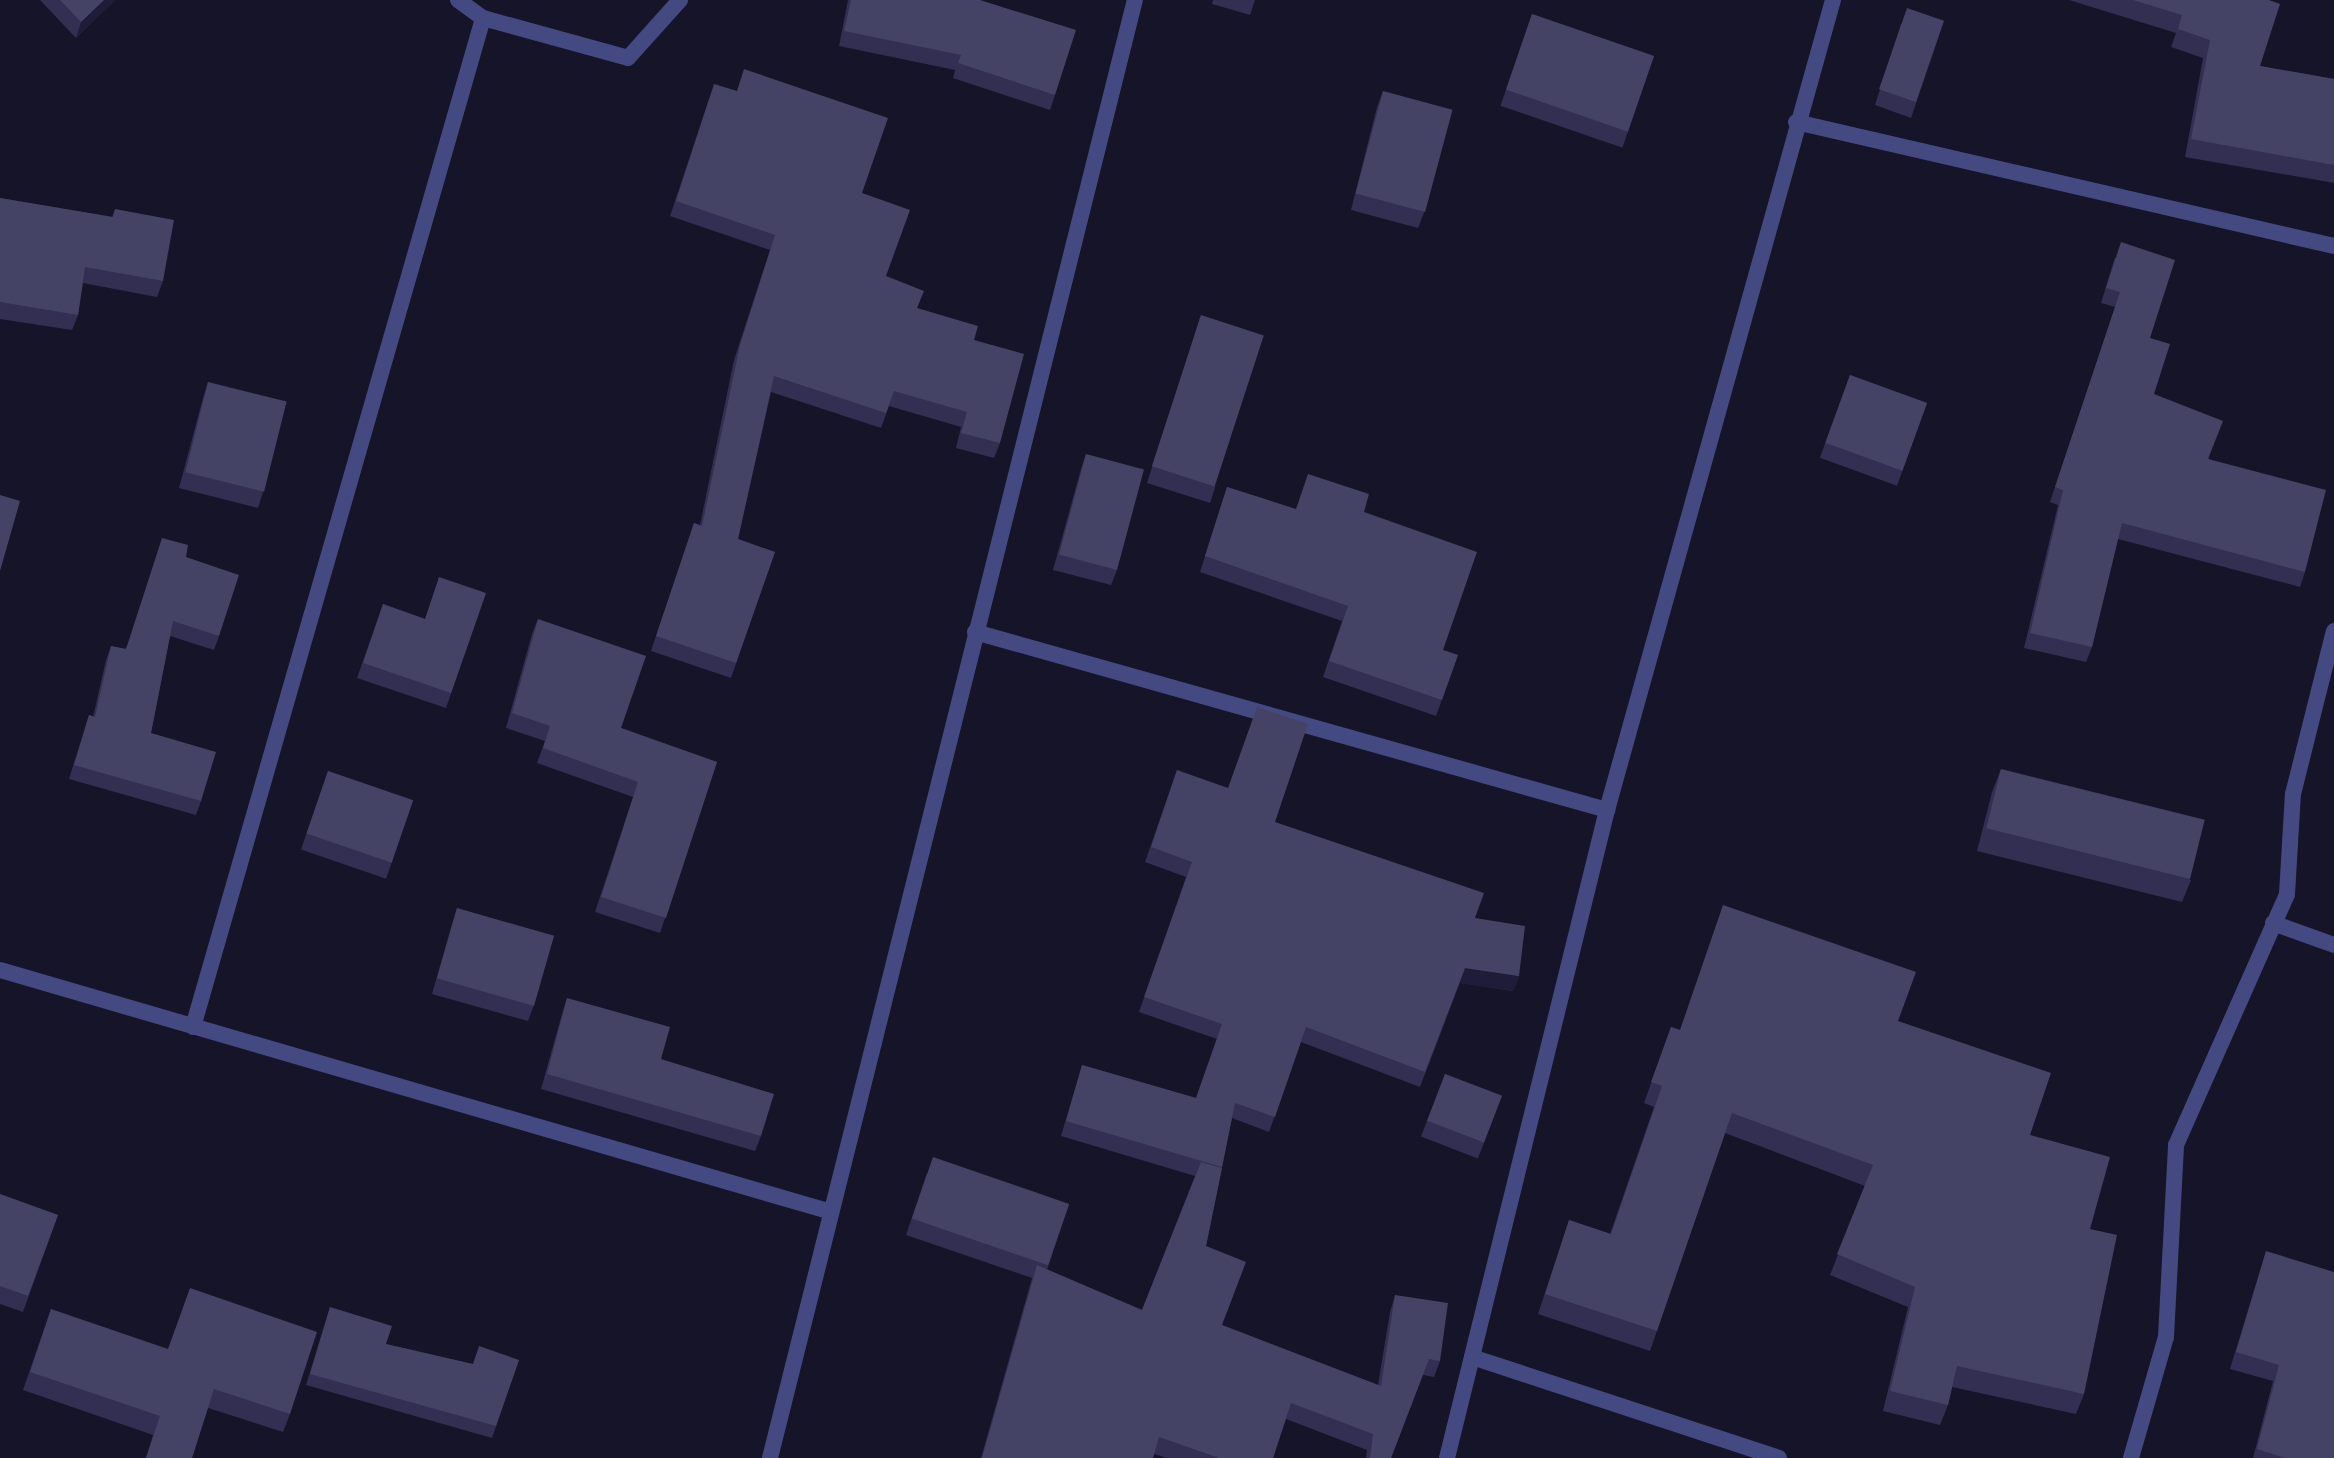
<!DOCTYPE html>
<html>
<head>
<meta charset="utf-8">
<style>
  body { margin:0 }
  #map { position:relative; width:2334px; height:1458px; overflow:hidden; background:#151428; font-family:Rubik,sans-serif }
  div>[style] { position:absolute }
  .street>* { height:16px; margin:-8px; padding:0 8px; transform-origin:8px; border-radius:8px; background:#444a81 }
  .wall>* { inset:0; background:#322f53; transform-origin:0 0 }
  .shaded-wall>* { inset:0; background:#1f1c3a }
  .building>* { inset:0; background:#444265; transform-origin:0 0 }
  span { translate:-50% -50%; white-space:nowrap; text-align:center; line-height:1.15; -webkit-text-stroke:6px #151428; paint-order:stroke }
</style>
</head>
<body>
<div id="map">
  <div class="street">
    <div style="left:458px;top:0;width:31px;rotate:36deg"></div>
    <div style="left:483px;top:18px;width:150px;rotate:15.4deg"></div>
    <div style="left:628px;top:58px;width:78px;rotate:-48.1deg"></div>
    <div style="left:1796px;top:122px;width:552px;rotate:12.98deg"></div>
    <div style="left:975px;top:632px;width:657px;rotate:15.73deg"></div>
    <div style="left:2273px;top:923px;width:65px;rotate:19.8deg"></div>
    <div style="left:0;top:970px;width:862px;rotate:16.23deg"></div>
    <div style="left:193px;top:1027px;width:1050px;rotate:-73.96deg"></div>
    <div style="left:1472px;top:1357px;width:323px;rotate:18.2deg"></div>
    <div style="left:770px;top:1458px;width:1503px;rotate:-75.95deg"></div>
    <div style="left:1447px;top:1458px;width:667px;rotate:-76.13deg"></div>
    <div style="left:1607px;top:810px;width:841px;rotate:-74.41deg"></div>
    <div style="left:2131px;top:1458px;width:126px;rotate:-73.9deg"></div>
    <div style="left:2166px;top:1337px;width:192px;rotate:-87deg"></div>
    <div style="left:2176px;top:1145px;width:274px;rotate:-66.1deg"></div>
    <div style="left:2287px;top:894px;width:100px;rotate:-86.6deg"></div>
    <div style="left:2293px;top:794px;width:168px;rotate:-75.9deg"></div>
  </div>
  <div class="wall">
    <div style="clip-path:polygon(40px 0,115px 0,76px 38px)"></div>
    <div style="clip-path:polygon(848px 0,980px 0,1055px 95px,1050px 110px,953px 78px,955px 70px,839px 46px)"></div>
    <div style="clip-path:polygon(1213px 0,1255px 0,1250px 15px,1212px 4px)"></div>
    <div style="clip-path:polygon(2069px 0,2269px 0,2260px 66px,2334px 79px,2334px 183px,2185px 157px,2203px 58px,2171px 47px,2176px 33px)"></div>
    <div style="left:1532px;top:14px;width:129px;height:97px;rotate:19deg"></div>
    <div style="clip-path:polygon(1944px 21px,1911px 118px,1875px 105px,1901px 24px)"></div>
    <div style="clip-path:polygon(1383px 91px,1424px 213px,1418px 228px,1351px 210px,1377px 107px)"></div>
    <div style="clip-path:polygon(709px 99px,862px 193px,886px 276px,917px 309px,974px 340px,1000px 443px,994px 458px,956px 448px,961px 427px,889px 406px,881px 428px,771px 392px,738px 539px,775px 552px,731px 678px,651px 651px,694px 523px,700px 525px,734px 360px,770px 250px,670px 216px)"></div>
    <div style="clip-path:polygon(0 198px,112px 217px,115px 209px,163px 281px,157px 297px,83px 283px,78px 315px,72px 330px,0 319px)"></div>
    <div style="clip-path:polygon(2115px 257px,2150px 338px,2154px 394px,2305px 572px,2300px 587px,2118px 539px,2092px 647px,2086px 662px,2024px 648px,2058px 505px,2050px 502px,2115px 307px,2101px 303px)"></div>
    <div style="clip-path:polygon(1201px 315px,1215px 488px,1210px 503px,1147px 483px)"></div>
    <div style="left:1850px;top:375px;width:82px;height:88px;rotate:20deg"></div>
    <div style="clip-path:polygon(208px 382px,263px 492px,258px 508px,179px 488px,203px 398px)"></div>
    <div style="clip-path:polygon(1086px 454px,1117px 570px,1111px 585px,1053px 570px,1081px 469px)"></div>
    <div style="clip-path:polygon(1227px 487px,1295px 509px,1364px 512px,1443px 650px,1458px 655px,1436px 716px,1323px 677px,1342px 621px,1200px 572px)"></div>
    <div style="clip-path:polygon(186px 557px,219px 636px,214px 650px,170px 636px,151px 733px,201px 801px,196px 815px,69px 779px,89px 715px,93px 717px,106px 660px,111px 646px,125px 649px)"></div>
    <div style="clip-path:polygon(486px 593px,446px 708px,357px 678px,383px 604px,425px 619px)"></div>
    <div style="clip-path:polygon(538px 619px,621px 728px,717px 762px,660px 933px,595px 912px,633px 797px,537px 763px,545px 741px,506px 728px,532px 634px)"></div>
    <div style="clip-path:polygon(2001px 769px,2191px 880px,2182px 902px,1977px 851px,1992px 792px)"></div>
    <div style="clip-path:polygon(1177px 770px,1275px 822px,1475px 918px,1519px 976px,1513px 991px,1460px 983px,1420px 1087px,1301px 1042px,1269px 1132px,1232px 1118px,1206px 1246px,1222px 1325px,1378px 1385px,1390px 1312px,1395px 1295px,1440px 1361px,1434px 1377px,1423px 1375px,1391px 1458px,1366px 1458px,1367px 1450px,1286px 1419px,1273px 1458px,1167px 1458px,1154px 1454px,1153px 1458px,981px 1458px,1032px 1278px,906px 1235px,927px 1173px,1069px 1204px,1047px 1270px,1142px 1310px,1195px 1176px,1061px 1136px,1082px 1065px,1196px 1098px,1217px 1039px,1139px 1012px,1186px 877px,1145px 862px)"></div>
    <div style="left:328px;top:771px;width:90px;height:83px;rotate:19deg"></div>
    <div style="clip-path:polygon(457px 908px,534px 1005px,528px 1021px,432px 994px,452px 924px)"></div>
    <div style="clip-path:polygon(567px 998px,661px 1059px,761px 1136px,755px 1151px,541px 1089px,562px 1014px)"></div>
    <div style="clip-path:polygon(1898px 1021px,2030px 1135px,2090px 1229px,2084px 1394px,2076px 1414px,1952px 1387px,1948px 1405px,1940px 1425px,1883px 1411px,1908px 1307px,1830px 1275px,1865px 1186px,1725px 1133px,1650px 1351px,1538px 1314px,1569px 1220px,1610px 1234px,1654px 1107px,1644px 1103px,1671px 1027px,1680px 1030px)"></div>
    <div style="left:1445px;top:1074px;width:61px;height:67px;rotate:21deg"></div>
    <div style="clip-path:polygon(0 1194px,58px 1215px,23px 1312px,0 1304px)"></div>
    <div style="clip-path:polygon(2266px 1251px,2334px 1458px,2253px 1458px,2273px 1381px,2230px 1369px)"></div>
    <div style="clip-path:polygon(330px 1307px,386px 1344px,472px 1364px,519px 1360px,492px 1438px,306px 1385px)"></div>
    <div style="clip-path:polygon(51px 1309px,290px 1414px,283px 1432px,208px 1408px,192px 1458px,146px 1458px,153px 1435px,23px 1390px)"></div>
  </div>
  <div class="shaded-wall">
    <div style="clip-path:polygon(104px 0,115px 0,76px 38px,81px 22px)"></div>
    <div style="clip-path:polygon(1465px 968px,1519px 976px,1513px 991px,1460px 983px,1420px 1087px)"></div>
  </div>
  <div class="building">
    <div style="clip-path:polygon(60px 0,104px 0,81px 22px)"></div>
    <div style="clip-path:polygon(851px 0,980px 0,1076px 30px,1055px 95px,958px 63px,961px 55px,844px 31px)"></div>
    <div style="clip-path:polygon(2133px 0,2269px 0,2280px 4px,2260px 66px,2334px 79px,2334px 165px,2191px 139px,2210px 40px,2178px 29px,2182px 15px)"></div>
    <div style="left:1907px;top:8px;width:39px;height:86px;rotate:19deg"></div>
    <div style="left:1532px;top:14px;width:129px;height:80px;rotate:19deg"></div>
    <div style="clip-path:polygon(744px 69px,888px 118px,862px 193px,910px 210px,886px 276px,924px 291px,917px 308px,978px 326px,974px 340px,1024px 354px,1000px 443px,961px 433px,967px 412px,894px 391px,886px 413px,774px 376px,738px 539px,775px 552px,736px 663px,656px 636px,694px 523px,702px 526px,740px 345px,775px 235px,676px 201px,714px 84px,737px 91px)"></div>
    <div style="left:1383px;top:91px;width:72px;height:106px;rotate:15deg"></div>
    <div style="clip-path:polygon(0 198px,113px 217px,115px 209px,174px 220px,163px 281px,85px 267px,78px 315px,0 302px)"></div>
    <div style="clip-path:polygon(2121px 242px,2175px 260px,2150px 338px,2170px 344px,2154px 394px,2223px 421px,2208px 459px,2326px 490px,2305px 572px,2122px 523px,2092px 647px,2030px 633px,2063px 490px,2055px 487px,2120px 292px,2106px 288px)"></div>
    <div style="left:1201px;top:315px;width:66px;height:159px;rotate:18deg"></div>
    <div style="left:1850px;top:375px;width:82px;height:72px;rotate:20deg"></div>
    <div style="left:208px;top:382px;width:81px;height:93px;rotate:14deg"></div>
    <div style="left:1086px;top:454px;width:60px;height:104px;rotate:15deg"></div>
    <div style="clip-path:polygon(1308px 474px,1369px 494px,1364px 512px,1477px 552px,1443px 650px,1458px 655px,1442px 700px,1329px 661px,1348px 606px,1205px 556px,1227px 487px,1296px 509px)"></div>
    <div style="clip-path:polygon(0 495px,20px 501px,0 571px)"></div>
    <div style="clip-path:polygon(162px 538px,188px 545px,186px 557px,239px 575px,219px 636px,173px 621px,151px 733px,216px 752px,201px 801px,74px 765px,89px 715px,95px 717px,111px 646px,126px 649px)"></div>
    <div style="clip-path:polygon(439px 577px,486px 593px,451px 693px,363px 663px,383px 604px,425px 619px)"></div>
    <div style="clip-path:polygon(538px 619px,646px 656px,621px 728px,717px 762px,666px 918px,601px 897px,638px 782px,543px 748px,550px 726px,512px 713px)"></div>
    <div style="clip-path:polygon(1257px 707px,1308px 724px,1275px 822px,1484px 893px,1475px 918px,1525px 926px,1519px 976px,1465px 968px,1425px 1072px,1306px 1027px,1275px 1117px,1235px 1103px,1222px 1167px,1066px 1121px,1082px 1065px,1196px 1098px,1222px 1024px,1144px 997px,1192px 862px,1151px 847px,1177px 770px,1228px 788px)"></div>
    <div style="left:2001px;top:769px;width:210px;height:61px;rotate:14deg"></div>
    <div style="left:328px;top:771px;width:90px;height:66px;rotate:19deg"></div>
    <div style="clip-path:polygon(1723px 905px,1916px 972px,1898px 1021px,2051px 1073px,2030px 1135px,2110px 1157px,2090px 1229px,2117px 1235px,2084px 1394px,1957px 1366px,1948px 1405px,1890px 1391px,1915px 1287px,1837px 1254px,1873px 1165px,1732px 1113px,1657px 1331px,1545px 1294px,1569px 1220px,1611px 1234px,1662px 1086px,1651px 1082px,1671px 1027px,1680px 1030px)"></div>
    <div style="left:457px;top:908px;width:101px;height:73px;rotate:16deg"></div>
    <div style="clip-path:polygon(567px 998px,670px 1027px,661px 1059px,774px 1094px,761px 1136px,547px 1074px)"></div>
    <div style="left:1445px;top:1074px;width:61px;height:50px;rotate:21deg"></div>
    <div style="left:933px;top:1157px;width:144px;height:65px;rotate:19deg"></div>
    <div style="clip-path:polygon(1201px 1162px,1222px 1168px,1206px 1246px,1246px 1262px,1222px 1325px,1381px 1386px,1395px 1295px,1448px 1303px,1440px 1361px,1429px 1359px,1391px 1458px,1370px 1458px,1373px 1434px,1291px 1403px,1273px 1458px,1219px 1458px,1159px 1437px,1153px 1458px,982px 1458px,1037px 1265px,1142px 1310px)"></div>
    <div style="clip-path:polygon(0 1194px,58px 1215px,28px 1296px,0 1286px)"></div>
    <div style="clip-path:polygon(2266px 1251px,2334px 1272px,2334px 1458px,2285px 1458px,2257px 1449px,2279px 1365px,2236px 1352px)"></div>
    <div style="clip-path:polygon(190px 1288px,317px 1332px,290px 1414px,214px 1389px,192px 1458px,146px 1458px,160px 1416px,30px 1372px,51px 1309px,168px 1349px)"></div>
    <div style="clip-path:polygon(330px 1307px,392px 1326px,386px 1344px,473px 1364px,479px 1346px,519px 1360px,496px 1426px,310px 1374px)"></div>
  </div>
</div>
</body>
</html>
